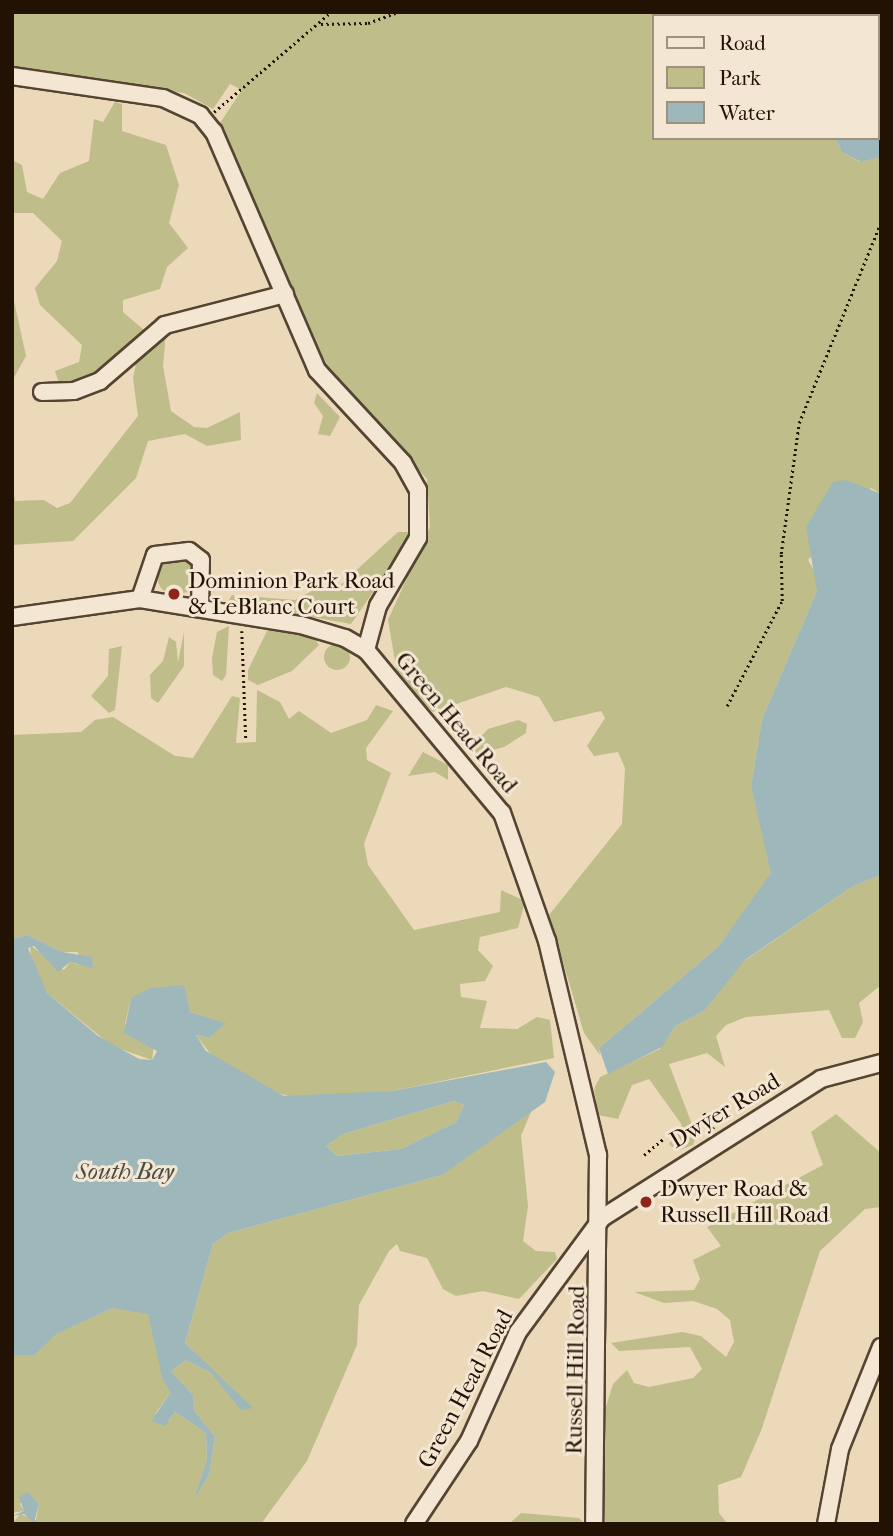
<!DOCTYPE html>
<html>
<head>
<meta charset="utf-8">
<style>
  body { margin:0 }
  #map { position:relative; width:893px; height:1536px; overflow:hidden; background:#ecd9b9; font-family:"IM FELL French Canon",serif }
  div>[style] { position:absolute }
  .green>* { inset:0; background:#bfbd8a }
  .round { border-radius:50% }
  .water>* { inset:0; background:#9db7ba }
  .path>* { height:2.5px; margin-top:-1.25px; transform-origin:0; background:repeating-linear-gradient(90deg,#221204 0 2px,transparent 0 5.5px) }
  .roads { filter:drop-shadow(2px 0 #544431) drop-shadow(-2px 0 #544431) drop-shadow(0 2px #544431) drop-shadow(0 -2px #544431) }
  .minor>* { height:16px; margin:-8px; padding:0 8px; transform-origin:8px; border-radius:8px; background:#f3e6d2 }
  .dots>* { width:19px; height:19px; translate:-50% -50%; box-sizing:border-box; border:4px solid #f3e6d2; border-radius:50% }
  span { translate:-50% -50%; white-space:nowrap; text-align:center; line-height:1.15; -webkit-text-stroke:6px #f3e6d2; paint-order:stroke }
  .poi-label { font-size:23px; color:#221204 }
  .left { translate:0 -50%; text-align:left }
  .street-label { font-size:23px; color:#221204 }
  .water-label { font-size:24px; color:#4d4c44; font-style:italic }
  .frame { position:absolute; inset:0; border:14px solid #221204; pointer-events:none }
  .legend { position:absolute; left:652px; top:14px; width:228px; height:126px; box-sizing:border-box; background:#f3e6d2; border:2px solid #9f9180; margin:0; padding:9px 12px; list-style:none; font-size:21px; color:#221204 }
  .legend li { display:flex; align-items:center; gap:14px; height:35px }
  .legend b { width:35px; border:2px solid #9f9180 }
</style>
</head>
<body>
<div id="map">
  <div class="green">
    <div style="clip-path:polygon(12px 12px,881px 12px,881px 88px,877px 16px,653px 16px,653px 138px,835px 138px,842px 152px,860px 162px,881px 157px,881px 494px,871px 488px,808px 560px,819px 579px,817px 591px,762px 719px,751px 786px,772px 868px,769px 879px,719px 946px,599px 1048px,600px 1055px,584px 1033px,549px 915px,622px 824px,625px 768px,618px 752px,594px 756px,587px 746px,605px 718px,601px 711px,554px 722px,539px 697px,506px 687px,433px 712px,398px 679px,388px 620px,430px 527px,427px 479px,340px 385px,312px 342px,220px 123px,242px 90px,230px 84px,213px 109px,184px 93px,12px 72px)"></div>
    <div style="clip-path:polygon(115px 102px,122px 104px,122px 131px,166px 145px,179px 185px,169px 223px,188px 248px,167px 267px,160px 289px,123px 300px,123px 312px,144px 330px,116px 362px,89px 380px,59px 383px,55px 371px,79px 362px,82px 345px,40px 305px,35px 288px,57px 261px,62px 241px,33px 213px,12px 213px,12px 160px,22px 165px,27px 192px,43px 199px,60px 173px,89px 161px,94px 119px,103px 122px)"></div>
    <div style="clip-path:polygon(12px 292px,26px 356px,12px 381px)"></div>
    <div style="clip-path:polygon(166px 332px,163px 366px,171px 411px,194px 427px,207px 428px,240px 412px,241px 440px,207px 446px,185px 434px,148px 441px,136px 478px,73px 541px,12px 545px,12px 480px,15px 501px,44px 500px,57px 508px,70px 503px,138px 416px,133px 378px,138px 354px)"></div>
    <div style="clip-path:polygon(317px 393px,340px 417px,330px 436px,318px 434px,323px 416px,314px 403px)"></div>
    <div style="clip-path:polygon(398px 532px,410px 532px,407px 543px,351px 624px,228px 602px,232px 595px,295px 600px,323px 585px,337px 588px)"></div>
    <div class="round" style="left:157px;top:557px;width:38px;height:38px"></div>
    <div style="clip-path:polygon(229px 626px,226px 675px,222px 681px,213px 675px,212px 658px,217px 632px)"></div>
    <div style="clip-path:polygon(268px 629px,314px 637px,319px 645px,292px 671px,258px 685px,248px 680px,248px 670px)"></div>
    <div style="clip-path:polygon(184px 632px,184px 666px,158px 703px,151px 698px,150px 675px,163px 661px,169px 637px,176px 642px,178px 662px)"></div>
    <div class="round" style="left:324px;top:644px;width:26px;height:26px"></div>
    <div style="clip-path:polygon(122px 646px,115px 710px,109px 713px,91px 696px,108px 676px,109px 649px)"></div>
    <div style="clip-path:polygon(257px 690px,280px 702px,289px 719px,299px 711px,331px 733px,367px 720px,376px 705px,393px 711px,366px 748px,367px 760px,391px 773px,364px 844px,368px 865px,414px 930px,500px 912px,501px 890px,525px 901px,518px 928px,480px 937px,478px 950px,493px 966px,485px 981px,460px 984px,461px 997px,487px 1001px,480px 1028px,517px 1029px,537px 1017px,550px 1020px,554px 1058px,392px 1091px,299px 1099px,267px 1090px,215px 1060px,196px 1035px,209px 1038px,225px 1023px,190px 1012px,182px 986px,131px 998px,125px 1024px,154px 1045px,152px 1060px,112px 1046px,47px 993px,32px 967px,30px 945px,64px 970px,70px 962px,79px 965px,78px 952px,62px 952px,28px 935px,12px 939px,12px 735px,81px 732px,95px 720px,113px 717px,175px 756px,193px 758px,232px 696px,240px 698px,236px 743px,256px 742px)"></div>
    <div style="clip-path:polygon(518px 720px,527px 724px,526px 733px,504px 747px,478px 754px,470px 748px,488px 729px)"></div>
    <div style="clip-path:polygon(423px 752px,448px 765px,448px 780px,435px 772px,408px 776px)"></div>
    <div style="clip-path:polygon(881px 875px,881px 985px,859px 1003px,863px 1022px,855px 1038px,842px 1038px,829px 1010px,746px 1017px,726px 1025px,716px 1036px,725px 1067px,707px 1053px,669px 1064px,696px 1135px,693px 1145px,677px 1151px,669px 1144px,682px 1125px,649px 1079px,632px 1085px,618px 1119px,598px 1115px,594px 1089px,600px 1077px,660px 1049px,675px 1026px,704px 1011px,737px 966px,853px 886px)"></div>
    <div style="clip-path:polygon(454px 1101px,464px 1105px,456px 1122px,401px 1149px,337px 1156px,326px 1146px,343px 1134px)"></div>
    <div style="clip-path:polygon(533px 1107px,521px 1136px,528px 1206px,523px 1241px,536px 1251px,555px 1252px,557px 1259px,519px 1299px,483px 1291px,456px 1296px,443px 1289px,427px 1258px,400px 1251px,397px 1244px,389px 1251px,359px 1305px,357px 1345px,307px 1461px,261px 1524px,12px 1524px,20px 1514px,36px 1520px,39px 1504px,28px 1492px,20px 1504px,24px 1511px,12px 1513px,12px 1355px,35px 1355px,55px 1334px,113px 1308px,130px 1306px,148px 1314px,171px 1392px,155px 1414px,169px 1421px,175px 1412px,206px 1433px,207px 1461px,195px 1497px,209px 1475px,215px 1437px,194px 1410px,193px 1395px,171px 1371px,186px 1360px,211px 1373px,235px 1395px,236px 1404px,247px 1405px,185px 1343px,213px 1244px,228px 1233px,442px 1175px)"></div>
    <div style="clip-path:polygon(836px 1114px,881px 1153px,881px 1207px,865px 1209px,820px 1251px,761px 1431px,741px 1477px,718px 1485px,719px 1513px,728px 1524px,600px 1524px,605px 1410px,613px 1384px,627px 1370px,634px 1383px,649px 1387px,693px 1378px,702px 1369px,690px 1347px,619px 1351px,611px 1343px,682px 1332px,701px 1336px,726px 1357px,734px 1342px,730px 1320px,717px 1309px,693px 1301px,664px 1303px,634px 1292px,694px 1290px,700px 1279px,693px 1260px,721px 1246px,707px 1227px,823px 1165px,811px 1132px)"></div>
    <div style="clip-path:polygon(521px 1513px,579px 1518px,583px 1522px,509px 1524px)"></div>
  </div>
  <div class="water">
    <div style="clip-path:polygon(877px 88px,881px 157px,861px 162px,842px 152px,835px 138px,877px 138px)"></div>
    <div style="clip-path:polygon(847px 480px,881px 494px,881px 875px,853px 886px,745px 960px,704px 1011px,675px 1026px,662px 1047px,608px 1074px,599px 1048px,719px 946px,771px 873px,751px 786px,762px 719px,817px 591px,806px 527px,833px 482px)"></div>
    <div style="clip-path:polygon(evenodd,28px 935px,62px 952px,92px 957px,93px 968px,70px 962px,58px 972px,34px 946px,28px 948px,47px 993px,98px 1036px,139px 1059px,152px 1060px,157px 1051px,124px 1033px,131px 998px,151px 988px,184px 985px,190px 1012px,226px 1023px,209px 1038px,196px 1035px,206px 1051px,284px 1096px,392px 1091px,546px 1062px,555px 1072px,545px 1102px,442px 1175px,228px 1233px,213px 1244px,185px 1343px,253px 1408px,241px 1410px,211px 1373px,186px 1360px,171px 1371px,193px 1395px,194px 1410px,215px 1437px,209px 1475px,194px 1499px,207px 1460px,206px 1433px,175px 1412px,165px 1426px,151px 1421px,171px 1392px,163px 1381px,148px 1314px,113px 1308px,56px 1334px,35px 1355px,12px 1355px,12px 939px,28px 935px,454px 1101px,464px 1105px,456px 1122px,401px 1149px,337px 1156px,326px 1146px,343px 1134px,454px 1101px)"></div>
    <div style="clip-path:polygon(28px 1492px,39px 1504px,34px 1523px,24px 1514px,12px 1516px,24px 1511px,19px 1497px)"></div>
  </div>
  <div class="path">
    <div style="left:879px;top:12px;width:4px;rotate:56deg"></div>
    <div style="left:321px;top:24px;width:47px;rotate:-1.2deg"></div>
    <div style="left:368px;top:23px;width:33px;rotate:-20deg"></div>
    <div style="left:214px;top:112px;width:154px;rotate:-40.5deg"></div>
    <div style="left:242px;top:631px;width:109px;rotate:87.9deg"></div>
    <div style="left:727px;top:706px;width:119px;rotate:-62.4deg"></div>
    <div style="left:782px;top:601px;width:47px;rotate:-91.2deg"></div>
    <div style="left:781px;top:554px;width:132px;rotate:-82.2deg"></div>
    <div style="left:799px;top:423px;width:217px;rotate:-67.8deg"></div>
    <div style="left:704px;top:1113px;width:21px;rotate:59deg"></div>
    <div style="left:644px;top:1155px;width:26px;rotate:-40deg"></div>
  </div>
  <div class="roads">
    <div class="minor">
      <div style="left:12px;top:76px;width:153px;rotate:8.3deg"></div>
      <div style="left:163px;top:98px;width:41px;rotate:24.7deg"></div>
      <div style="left:200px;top:115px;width:22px;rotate:51deg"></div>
      <div style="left:214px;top:132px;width:259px;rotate:66.6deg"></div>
      <div style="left:317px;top:370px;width:127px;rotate:47.2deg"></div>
      <div style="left:403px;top:463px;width:31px;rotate:61deg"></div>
      <div style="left:418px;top:490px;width:48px;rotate:90deg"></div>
      <div style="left:418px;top:538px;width:79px;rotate:120.5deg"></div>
      <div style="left:378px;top:606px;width:46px;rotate:105.3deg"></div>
      <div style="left:42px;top:392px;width:32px;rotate:-2deg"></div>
      <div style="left:74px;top:391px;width:28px;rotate:-21deg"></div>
      <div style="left:100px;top:381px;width:86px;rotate:-40.7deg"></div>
      <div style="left:165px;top:325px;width:124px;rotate:-14.5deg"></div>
      <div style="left:140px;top:599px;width:46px;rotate:-71.2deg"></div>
      <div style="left:155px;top:555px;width:34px;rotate:-7deg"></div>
      <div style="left:189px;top:551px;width:15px;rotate:37deg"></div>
      <div style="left:201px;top:560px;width:46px;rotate:91.2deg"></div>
      <div style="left:12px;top:617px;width:129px;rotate:-8deg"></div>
      <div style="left:140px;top:599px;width:163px;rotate:9.2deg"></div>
      <div style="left:301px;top:625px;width:46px;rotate:16.5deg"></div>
      <div style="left:345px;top:638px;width:24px;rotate:30deg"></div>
      <div style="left:366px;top:650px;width:212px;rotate:50.2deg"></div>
      <div style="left:502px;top:813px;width:136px;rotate:70.6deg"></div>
      <div style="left:547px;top:941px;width:220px;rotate:76.6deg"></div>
      <div style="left:598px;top:1155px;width:369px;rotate:90.6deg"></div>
      <div style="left:414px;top:1524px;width:100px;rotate:-56.5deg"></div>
      <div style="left:469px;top:1441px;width:120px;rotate:-65.8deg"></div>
      <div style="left:518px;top:1332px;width:142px;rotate:-53.6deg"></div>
      <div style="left:602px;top:1218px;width:259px;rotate:-32.4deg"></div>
      <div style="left:821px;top:1079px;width:62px;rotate:-14.9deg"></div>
      <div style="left:826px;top:1524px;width:76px;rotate:-79.4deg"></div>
      <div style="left:840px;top:1449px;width:110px;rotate:-68.1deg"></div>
    </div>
  </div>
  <div class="dots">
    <div style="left:174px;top:594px;background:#8f2418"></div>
    <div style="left:646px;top:1202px;background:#8f2418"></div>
  </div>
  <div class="poi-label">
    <span class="left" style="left:188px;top:594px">Dominion Park Road<br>&amp; LeBlanc Court</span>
    <span class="left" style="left:660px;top:1202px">Dwyer Road &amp;<br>Russell Hill Road</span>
  </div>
  <div class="street-label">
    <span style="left:456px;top:723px;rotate:50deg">Green Head Road</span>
    <span style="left:725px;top:1111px;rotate:-31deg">Dwyer Road</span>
    <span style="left:576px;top:1370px;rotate:-89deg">Russell Hill Road</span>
    <span style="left:466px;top:1389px;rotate:-62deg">Green Head Road</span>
  </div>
  <div class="water-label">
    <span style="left:125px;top:1172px">South Bay</span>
  </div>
  <div class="frame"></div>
  <ul class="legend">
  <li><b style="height:9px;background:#f3e6d2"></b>Road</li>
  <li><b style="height:19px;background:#bfbd8a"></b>Park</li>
  <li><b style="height:19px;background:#9db7ba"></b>Water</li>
  </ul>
</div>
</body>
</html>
